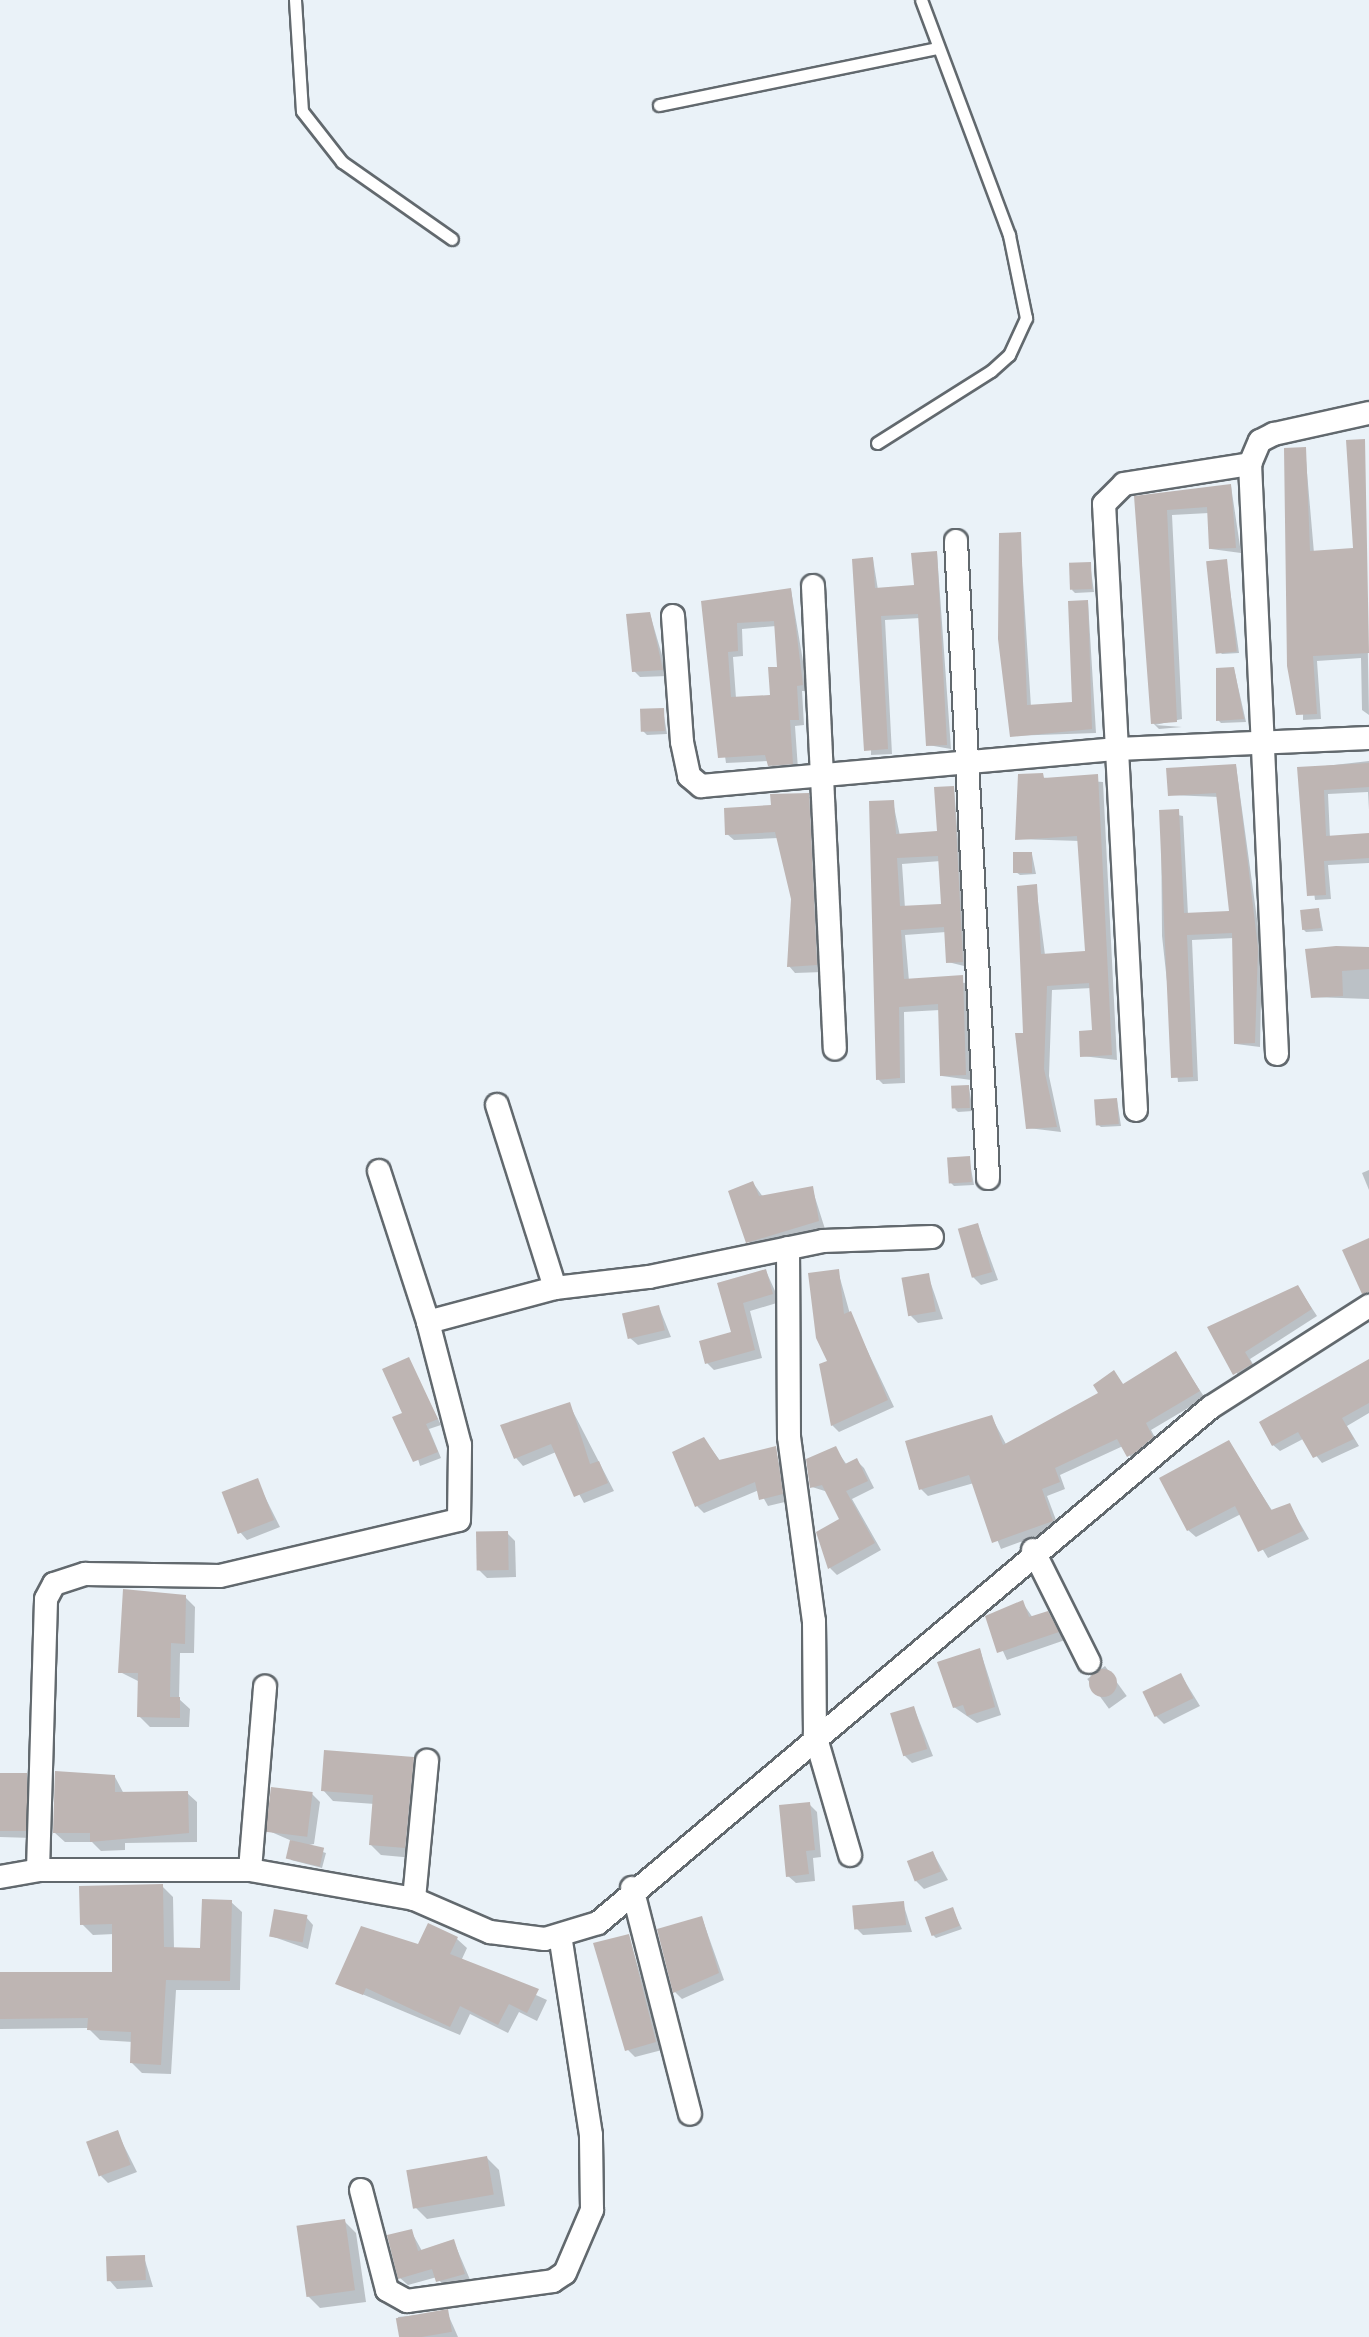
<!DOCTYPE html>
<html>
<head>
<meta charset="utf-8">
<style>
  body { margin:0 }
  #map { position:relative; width:1369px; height:2337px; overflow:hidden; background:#eaf2f8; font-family:Roboto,sans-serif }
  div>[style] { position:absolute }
  .shadow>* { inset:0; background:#0003; transform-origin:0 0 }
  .building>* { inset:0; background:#beb5b3; transform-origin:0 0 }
  .round { border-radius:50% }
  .roads { filter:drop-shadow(2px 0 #62696e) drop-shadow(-2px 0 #62696e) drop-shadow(0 2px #62696e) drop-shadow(0 -2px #62696e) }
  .service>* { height:11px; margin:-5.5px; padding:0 5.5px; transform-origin:5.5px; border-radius:5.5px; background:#fff }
  .minor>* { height:22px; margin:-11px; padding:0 11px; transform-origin:11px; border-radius:11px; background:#fff }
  span { translate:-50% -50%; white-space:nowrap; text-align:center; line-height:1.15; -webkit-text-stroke:6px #fefefe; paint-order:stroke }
</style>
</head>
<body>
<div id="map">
  <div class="shadow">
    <div style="clip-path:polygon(1364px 441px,1369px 715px,1362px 710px,1361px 658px,1317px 661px,1321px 719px,1303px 720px,1305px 449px,1314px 553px,1355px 550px)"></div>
    <div style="clip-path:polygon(1231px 486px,1241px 553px,1211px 549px,1209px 513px,1172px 515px,1182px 719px,1155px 725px,1182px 727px,1159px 729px,1153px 723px,1137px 498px)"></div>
    <div style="clip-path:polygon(1020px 534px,1031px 707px,1074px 704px,1088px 602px,1096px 733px,1012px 736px)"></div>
    <div style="clip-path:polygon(937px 553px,951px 749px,928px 745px,920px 618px,885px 620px,892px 754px,871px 755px,873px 559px,878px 590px,916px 587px)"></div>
    <div style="clip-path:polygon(1226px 562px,1239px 653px,1222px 654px,1219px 651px)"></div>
    <div style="clip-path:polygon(1090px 564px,1094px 592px,1075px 593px,1072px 590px)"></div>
    <div style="clip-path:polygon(evenodd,791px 590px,808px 691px,802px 691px,804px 725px,795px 726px,798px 769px,776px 771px,769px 761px,726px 763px,703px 603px,791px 590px,776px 626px,779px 669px,772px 696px,736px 698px,733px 657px,743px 656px,742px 629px,776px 626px)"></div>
    <div style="clip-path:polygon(650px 614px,668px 676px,640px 677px,634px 671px)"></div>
    <div style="clip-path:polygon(1234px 669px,1246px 722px,1221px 723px,1218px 720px)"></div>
    <div style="clip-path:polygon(663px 710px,667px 734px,647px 735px,643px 731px)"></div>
    <div style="clip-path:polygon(1369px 761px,1369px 810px,1368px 792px,1328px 794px,1330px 838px,1369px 835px,1369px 863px,1328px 865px,1331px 899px,1315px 900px,1299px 769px)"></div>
    <div style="clip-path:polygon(1236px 766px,1262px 955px,1260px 1047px,1236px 1044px,1234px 938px,1192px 940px,1198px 1081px,1178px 1082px,1162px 936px,1161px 812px,1183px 816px,1188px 915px,1231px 912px,1219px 797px,1170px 795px)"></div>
    <div style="clip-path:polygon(1020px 776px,1103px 782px,1117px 1060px,1082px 1056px,1094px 1032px,1092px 988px,1052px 990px,1049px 1076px,1061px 1132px,1028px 1128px,1025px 1035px,1036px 886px,1045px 955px,1087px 953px,1080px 841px,1017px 839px)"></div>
    <div style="clip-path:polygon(evenodd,954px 788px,968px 967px,948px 962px,946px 932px,905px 935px,909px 981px,968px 983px,971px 1080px,942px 1076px,940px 1010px,904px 1012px,905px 1083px,883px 1084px,878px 1079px,893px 802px,900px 836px,939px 833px,954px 788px,941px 861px,943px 906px,905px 908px,902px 864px,941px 861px)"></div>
    <div style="clip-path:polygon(808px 795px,815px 802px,823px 972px,795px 973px,789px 966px,793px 899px,778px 838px,734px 840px,727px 834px)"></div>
    <div style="clip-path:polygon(1032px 854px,1036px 874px,1020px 875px,1016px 872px)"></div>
    <div style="clip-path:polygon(1319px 910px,1323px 931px,1306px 932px,1303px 929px)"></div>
    <div style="clip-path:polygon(1369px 948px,1369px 999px,1313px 997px,1308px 950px)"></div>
    <div style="clip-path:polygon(969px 1088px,973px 1111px,958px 1112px,955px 1109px)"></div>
    <div style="clip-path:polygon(1117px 1100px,1121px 1126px,1101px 1127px,1097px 1124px)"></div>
    <div style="clip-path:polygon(969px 1158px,974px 1185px,954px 1186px,951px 1183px)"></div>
    <div style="clip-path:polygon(1369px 1170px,1369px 1190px,1362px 1173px)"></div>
    <div style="clip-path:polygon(753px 1183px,763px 1197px,812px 1188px,825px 1229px,756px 1249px,748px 1241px)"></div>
    <div style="clip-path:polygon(978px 1225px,998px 1280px,981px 1285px,973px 1277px)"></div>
    <div style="clip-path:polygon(766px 1271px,780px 1302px,750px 1311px,762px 1358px,714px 1370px,707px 1363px,734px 1333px,720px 1284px)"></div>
    <div style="clip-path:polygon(838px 1271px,850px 1314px,894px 1407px,839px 1432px,832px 1425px,830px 1362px)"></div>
    <div style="clip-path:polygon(928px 1275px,943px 1319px,918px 1323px,911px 1316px)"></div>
    <div style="clip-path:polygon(1298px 1287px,1317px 1316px,1250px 1359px,1257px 1371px,1241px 1380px,1209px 1328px)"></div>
    <div style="clip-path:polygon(659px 1307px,671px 1337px,638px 1345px,630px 1338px)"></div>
    <div style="clip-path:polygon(1175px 1353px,1205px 1398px,1151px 1430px,1159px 1445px,1135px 1463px,1123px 1446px,1060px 1475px,1065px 1489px,1047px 1496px,1059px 1528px,1001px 1549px,974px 1483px,928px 1496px,921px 1489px,992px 1418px,1007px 1446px,1101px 1393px,1114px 1373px,1124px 1386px)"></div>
    <div style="clip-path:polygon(408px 1359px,441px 1425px,429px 1429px,441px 1458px,420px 1466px,405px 1414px)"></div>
    <div style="clip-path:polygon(1369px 1360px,1369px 1413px,1347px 1426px,1359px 1446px,1322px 1463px,1303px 1439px,1280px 1451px,1273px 1445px)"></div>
    <div style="clip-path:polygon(569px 1404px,614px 1491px,584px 1503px,556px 1452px,523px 1466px,516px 1458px)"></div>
    <div style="clip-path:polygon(704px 1439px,721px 1462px,775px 1448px,789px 1501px,768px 1506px,759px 1490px,704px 1513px,697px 1506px)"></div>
    <div style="clip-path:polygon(1229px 1443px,1273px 1512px,1290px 1506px,1309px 1539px,1268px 1558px,1241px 1514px,1196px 1537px,1188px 1530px)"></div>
    <div style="clip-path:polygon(835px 1448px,847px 1465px,857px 1461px,864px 1468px,874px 1488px,852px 1499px,881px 1550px,837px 1575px,830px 1568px,842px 1520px,828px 1492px,812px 1487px)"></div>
    <div style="clip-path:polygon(257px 1481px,280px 1527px,247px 1540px,240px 1532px)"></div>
    <div style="clip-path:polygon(507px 1533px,515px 1541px,516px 1577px,487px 1578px,479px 1570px)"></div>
    <div style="clip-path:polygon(185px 1597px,195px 1607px,194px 1653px,180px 1653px,179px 1699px,190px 1709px,189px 1727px,150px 1727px,139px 1716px,140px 1682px,120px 1672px)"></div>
    <div style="clip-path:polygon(1022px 1602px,1033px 1618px,1047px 1613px,1065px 1640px,1007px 1660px,987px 1616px)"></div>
    <div style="clip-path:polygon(980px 1650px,1001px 1715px,977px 1723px,954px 1707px)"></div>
    <div style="left:1105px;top:1666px;width:37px;height:22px;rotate:54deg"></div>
    <div style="clip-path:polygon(1181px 1675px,1200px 1706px,1164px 1724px,1156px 1716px)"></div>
    <div style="clip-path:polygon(914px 1708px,933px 1756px,912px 1763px,904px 1755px)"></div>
    <div style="clip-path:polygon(413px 1759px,423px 1769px,414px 1858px,381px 1855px,371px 1845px,375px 1804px,333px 1801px,323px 1790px)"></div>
    <div style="clip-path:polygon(115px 1777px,124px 1794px,187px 1793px,197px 1802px,197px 1842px,125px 1843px,125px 1850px,101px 1851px,92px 1842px,65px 1842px,55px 1833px)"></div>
    <div style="clip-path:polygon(26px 1791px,33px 1799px,32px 1838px,0 1837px,0 1794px)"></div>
    <div style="clip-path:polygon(312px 1794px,320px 1802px,314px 1844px,304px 1846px,326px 1853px,322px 1868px,291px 1860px,292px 1841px,269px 1831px)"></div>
    <div style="clip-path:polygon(809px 1804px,817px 1812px,821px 1857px,813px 1858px,815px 1881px,796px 1883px,788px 1876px)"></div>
    <div style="clip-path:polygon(933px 1853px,948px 1880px,924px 1889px,916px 1881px)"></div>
    <div style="clip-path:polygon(162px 1886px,173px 1897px,174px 1949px,202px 1950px,231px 1902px,242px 1912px,240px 1990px,176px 1990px,171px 2074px,142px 2073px,132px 2063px,133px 2042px,100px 2040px,88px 2028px,0 2029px,0 1974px,114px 1974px,114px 1934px,93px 1935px,82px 1924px)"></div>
    <div style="clip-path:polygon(903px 1903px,912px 1932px,863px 1935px,856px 1928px)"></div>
    <div style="clip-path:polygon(953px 1910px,962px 1929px,936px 1938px,933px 1935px)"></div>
    <div style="clip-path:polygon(306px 1917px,313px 1925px,308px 1949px,271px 1936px)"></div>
    <div style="clip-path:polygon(702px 1918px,724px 1980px,682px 1999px,675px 1992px)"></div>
    <div style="clip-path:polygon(629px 1936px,662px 2050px,635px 2057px,627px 2049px)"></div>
    <div style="clip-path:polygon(457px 1939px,467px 1948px,461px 1961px,547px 2000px,537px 2021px,519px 2012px,508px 2033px,470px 2014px,460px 2035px,338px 1984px,419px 1947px)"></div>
    <div style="clip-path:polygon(117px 2132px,137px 2172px,108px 2183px,101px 2176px)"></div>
    <div style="clip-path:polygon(487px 2158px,499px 2170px,505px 2206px,427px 2219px,415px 2207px)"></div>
    <div style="clip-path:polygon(344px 2221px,356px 2233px,366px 2302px,320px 2308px,308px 2296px)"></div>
    <div style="clip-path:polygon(411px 2231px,422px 2251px,454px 2242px,471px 2282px,446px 2289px,437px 2277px,408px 2285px,400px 2278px)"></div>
    <div style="clip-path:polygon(144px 2257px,153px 2287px,117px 2289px,110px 2281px)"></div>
    <div style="clip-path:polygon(447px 2312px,458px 2337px,401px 2337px,398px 2317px)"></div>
  </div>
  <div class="building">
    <div style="clip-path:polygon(1365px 439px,1369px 653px,1313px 656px,1317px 714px,1296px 715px,1287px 666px,1284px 448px,1306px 447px,1310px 551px,1353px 548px,1346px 440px)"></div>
    <div style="clip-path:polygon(1231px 484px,1236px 548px,1209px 549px,1207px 507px,1167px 510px,1177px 722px,1151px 724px,1134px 496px)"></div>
    <div style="clip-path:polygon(1021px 532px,1027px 705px,1072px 702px,1068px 601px,1088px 600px,1092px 729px,1010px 737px,998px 639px,999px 533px)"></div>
    <div style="clip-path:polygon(937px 551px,947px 745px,926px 746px,918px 614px,881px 616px,888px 749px,864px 751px,852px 559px,873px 557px,875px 588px,914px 585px,911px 553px)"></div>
    <div style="left:1227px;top:559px;width:93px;height:21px;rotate:84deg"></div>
    <div style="left:1091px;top:562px;width:27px;height:22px;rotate:88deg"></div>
    <div style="clip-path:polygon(evenodd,791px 588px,803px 685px,797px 686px,799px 720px,790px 720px,793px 764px,768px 766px,765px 755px,718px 758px,701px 601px,791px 588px,774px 621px,777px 667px,768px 667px,770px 695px,731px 697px,728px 652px,738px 651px,737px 623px,774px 621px)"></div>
    <div style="clip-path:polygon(650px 612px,663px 670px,632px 672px,626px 614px)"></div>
    <div style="clip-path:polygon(1234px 667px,1244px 719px,1216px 721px,1216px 668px)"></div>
    <div style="left:664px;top:708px;width:23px;height:24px;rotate:88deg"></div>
    <div style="clip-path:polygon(1369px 763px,1369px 787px,1324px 790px,1326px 836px,1369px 833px,1369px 858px,1324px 861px,1326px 895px,1307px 896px,1297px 767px)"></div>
    <div style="clip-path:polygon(1236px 764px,1258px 948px,1255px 1043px,1234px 1044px,1232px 933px,1187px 935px,1193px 1077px,1171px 1078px,1159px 810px,1179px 809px,1184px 913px,1229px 911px,1216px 793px,1168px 796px,1166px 768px)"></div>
    <div style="clip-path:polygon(1043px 773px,1044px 778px,1098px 774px,1112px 1055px,1080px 1057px,1079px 1031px,1092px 1030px,1089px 983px,1047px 986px,1044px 1069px,1057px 1127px,1026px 1129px,1015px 1033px,1023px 1033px,1017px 886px,1037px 884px,1041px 954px,1085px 951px,1077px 836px,1015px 840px,1018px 774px)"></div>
    <div style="clip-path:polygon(evenodd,954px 786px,963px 962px,946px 963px,944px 927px,901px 930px,904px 979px,963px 975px,966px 1075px,940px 1076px,938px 1004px,899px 1007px,900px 1078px,876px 1080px,869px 801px,894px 800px,896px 834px,937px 831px,934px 787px,954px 786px,938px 856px,941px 904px,900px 906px,897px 858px,938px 856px)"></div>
    <div style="clip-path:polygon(809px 793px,817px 965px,787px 967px,791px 899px,775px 832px,725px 835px,724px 808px,771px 805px,770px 794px)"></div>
    <div style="left:1013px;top:852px;width:19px;height:21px"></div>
    <div style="left:1319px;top:908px;width:20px;height:19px;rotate:84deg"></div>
    <div style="clip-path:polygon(1336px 946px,1369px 947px,1369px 969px,1342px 971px,1343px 996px,1311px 998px,1305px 949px)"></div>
    <div style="left:969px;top:1085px;width:23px;height:18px;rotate:88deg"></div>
    <div style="left:1117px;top:1098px;width:26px;height:23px;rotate:86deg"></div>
    <div style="left:970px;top:1156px;width:26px;height:23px;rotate:86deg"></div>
    <div style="clip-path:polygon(753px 1181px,759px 1196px,813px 1186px,819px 1221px,746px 1243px,728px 1191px)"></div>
    <div style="left:978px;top:1223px;width:51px;height:21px;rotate:74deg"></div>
    <div style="clip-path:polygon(1369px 1238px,1369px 1292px,1362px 1294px,1342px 1250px)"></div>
    <div style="clip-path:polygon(766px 1269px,773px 1294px,743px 1303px,755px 1350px,705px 1364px,699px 1341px,731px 1332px,717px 1283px)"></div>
    <div style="clip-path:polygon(839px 1269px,844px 1314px,851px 1311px,888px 1400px,831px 1426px,819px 1364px,827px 1361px,816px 1338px,808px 1273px)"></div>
    <div style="left:929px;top:1273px;width:39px;height:28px;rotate:80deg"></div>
    <div style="clip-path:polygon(1298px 1285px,1312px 1309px,1245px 1352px,1252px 1364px,1233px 1375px,1207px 1327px)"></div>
    <div style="left:659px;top:1305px;width:26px;height:38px;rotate:77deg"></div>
    <div style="clip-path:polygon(1176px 1351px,1200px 1391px,1146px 1423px,1153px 1437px,1136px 1452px,1127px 1457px,1117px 1439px,1055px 1468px,1060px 1482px,1042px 1489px,1053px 1521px,992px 1543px,969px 1475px,919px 1490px,905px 1441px,992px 1415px,1003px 1445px,1098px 1393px,1093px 1385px,1114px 1370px,1123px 1384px)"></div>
    <div style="clip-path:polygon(409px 1357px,438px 1419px,426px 1424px,438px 1452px,413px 1462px,392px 1417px,402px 1413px,382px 1369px)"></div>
    <div style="clip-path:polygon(1369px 1359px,1369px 1403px,1342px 1418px,1354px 1439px,1313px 1458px,1298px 1432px,1272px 1446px,1259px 1422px)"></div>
    <div style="clip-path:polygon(570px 1402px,590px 1464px,599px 1461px,608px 1483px,574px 1497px,551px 1444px,514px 1459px,500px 1425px)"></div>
    <div style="clip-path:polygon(704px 1437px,719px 1460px,776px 1446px,783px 1494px,759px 1500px,755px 1482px,695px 1507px,672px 1452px)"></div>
    <div style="clip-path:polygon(1229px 1440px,1271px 1510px,1290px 1503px,1303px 1531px,1258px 1552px,1235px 1506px,1187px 1531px,1159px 1478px)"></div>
    <div style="clip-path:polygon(836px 1446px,845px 1464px,857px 1458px,868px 1481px,846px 1491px,875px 1543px,828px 1569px,816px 1532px,839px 1519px,822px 1485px,810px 1488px,806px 1459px)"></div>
    <div style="left:258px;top:1478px;width:45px;height:39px;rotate:69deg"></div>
    <div style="left:508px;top:1531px;width:39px;height:32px;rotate:89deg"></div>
    <div style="clip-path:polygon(123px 1589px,186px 1595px,185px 1644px,171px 1643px,170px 1697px,180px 1697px,180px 1718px,137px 1717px,138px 1673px,118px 1673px)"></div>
    <div style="clip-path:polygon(1023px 1600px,1029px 1617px,1048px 1611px,1059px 1632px,997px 1653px,985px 1616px)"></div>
    <div style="clip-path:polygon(980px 1648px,995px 1707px,967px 1716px,963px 1705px,953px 1708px,937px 1662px)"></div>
    <div class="round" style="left:1089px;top:1669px;width:28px;height:28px"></div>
    <div style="left:1181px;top:1673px;width:28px;height:43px;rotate:64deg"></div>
    <div style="left:914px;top:1706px;width:45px;height:25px;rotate:73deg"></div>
    <div style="clip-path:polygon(324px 1750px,414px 1757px,405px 1848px,369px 1845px,373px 1795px,321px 1791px)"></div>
    <div style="clip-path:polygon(55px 1771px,115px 1775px,115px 1792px,188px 1791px,189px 1833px,90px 1842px,90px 1833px,53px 1833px)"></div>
    <div style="left:0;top:1773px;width:27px;height:58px"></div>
    <div style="left:271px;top:1787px;width:42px;height:45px;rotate:7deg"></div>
    <div style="clip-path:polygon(810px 1802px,815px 1850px,806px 1851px,809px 1874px,786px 1877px,779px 1805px)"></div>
    <div style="left:290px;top:1840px;width:35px;height:19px;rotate:13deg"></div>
    <div style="left:933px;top:1851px;width:22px;height:28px;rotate:69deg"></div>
    <div style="clip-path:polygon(163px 1884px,164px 1947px,200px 1948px,202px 1899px,232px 1900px,230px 1981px,166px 1980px,161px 2065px,130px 2063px,131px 2032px,87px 2030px,88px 2018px,0 2019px,0 1972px,112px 1972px,112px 1924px,80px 1925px,79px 1886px)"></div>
    <div style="left:904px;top:1901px;width:24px;height:52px;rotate:85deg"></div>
    <div style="left:953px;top:1907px;width:20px;height:30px;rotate:70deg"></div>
    <div style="left:274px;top:1909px;width:34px;height:28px;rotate:10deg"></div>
    <div style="clip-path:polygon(702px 1916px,719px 1973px,673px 1993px,657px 1929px)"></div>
    <div style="clip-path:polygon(428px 1923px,458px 1937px,450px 1954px,539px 1989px,527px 2013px,509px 2004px,498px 2025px,460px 2006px,450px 2027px,366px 1988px,363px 1995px,335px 1984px,361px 1926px,418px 1944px)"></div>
    <div style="clip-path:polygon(629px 1934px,656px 2042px,625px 2051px,593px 1943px)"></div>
    <div style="left:118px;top:2130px;width:37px;height:34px;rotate:70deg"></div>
    <div style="left:487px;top:2156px;width:39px;height:82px;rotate:80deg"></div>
    <div style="left:345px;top:2219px;width:72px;height:49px;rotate:82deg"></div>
    <div style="clip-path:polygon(412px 2229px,418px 2251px,454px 2239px,465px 2274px,436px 2282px,432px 2269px,398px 2279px,387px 2235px)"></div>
    <div style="left:145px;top:2255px;width:25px;height:39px;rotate:88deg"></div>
    <div style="left:448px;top:2309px;width:23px;height:53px;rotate:80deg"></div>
  </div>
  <div class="roads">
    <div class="service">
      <div style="left:295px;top:0;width:111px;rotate:86.4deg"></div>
      <div style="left:302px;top:111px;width:65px;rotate:51.9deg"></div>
      <div style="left:342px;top:162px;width:134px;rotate:35deg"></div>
      <div style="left:659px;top:105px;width:284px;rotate:-11.6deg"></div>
      <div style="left:877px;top:443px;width:135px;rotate:-32.3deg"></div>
      <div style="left:991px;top:371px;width:24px;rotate:-42deg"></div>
      <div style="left:1009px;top:355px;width:41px;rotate:-65.3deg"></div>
      <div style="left:1026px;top:318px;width:85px;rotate:-101.6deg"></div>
      <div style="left:1009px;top:235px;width:251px;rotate:-110.5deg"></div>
    </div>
    <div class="minor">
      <div style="left:956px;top:541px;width:638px;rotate:87.12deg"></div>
      <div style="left:813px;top:586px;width:463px;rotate:87.3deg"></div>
      <div style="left:673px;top:616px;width:126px;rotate:85.9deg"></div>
      <div style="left:682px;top:742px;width:35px;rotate:78deg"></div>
      <div style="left:689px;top:776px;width:16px;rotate:40deg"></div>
      <div style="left:701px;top:786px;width:418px;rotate:-5.1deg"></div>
      <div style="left:1117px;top:749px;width:252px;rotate:-2.5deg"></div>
      <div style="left:1277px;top:1054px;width:591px;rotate:-92.62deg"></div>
      <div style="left:1250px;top:464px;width:25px;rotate:-67deg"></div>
      <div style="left:1260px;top:441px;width:16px;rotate:-27deg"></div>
      <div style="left:1274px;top:434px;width:97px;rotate:-12.5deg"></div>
      <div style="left:497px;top:1105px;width:192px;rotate:72.4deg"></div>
      <div style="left:1136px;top:1110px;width:607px;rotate:-93.02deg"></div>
      <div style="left:1104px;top:504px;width:28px;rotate:-45deg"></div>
      <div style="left:1124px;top:484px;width:128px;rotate:-9deg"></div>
      <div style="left:379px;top:1171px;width:159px;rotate:72deg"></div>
      <div style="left:788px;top:1248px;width:189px;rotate:89.7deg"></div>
      <div style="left:789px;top:1437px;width:186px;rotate:82.3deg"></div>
      <div style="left:814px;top:1621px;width:114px;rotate:89.5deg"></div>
      <div style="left:815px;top:1735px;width:125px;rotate:73.7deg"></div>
      <div style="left:1033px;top:1550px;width:125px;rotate:63.4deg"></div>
      <div style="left:38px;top:1870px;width:271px;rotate:-88.3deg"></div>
      <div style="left:46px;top:1599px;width:17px;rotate:-62deg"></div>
      <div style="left:54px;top:1584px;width:33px;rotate:-18deg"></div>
      <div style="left:85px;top:1574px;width:135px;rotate:0.8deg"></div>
      <div style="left:220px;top:1576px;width:245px;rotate:-13.2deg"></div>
      <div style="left:459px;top:1520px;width:75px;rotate:-89.2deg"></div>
      <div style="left:460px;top:1445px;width:127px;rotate:-104.6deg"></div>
      <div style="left:428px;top:1322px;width:131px;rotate:-15deg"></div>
      <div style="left:555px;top:1288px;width:95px;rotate:-6.7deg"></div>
      <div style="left:649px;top:1277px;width:178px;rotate:-11.7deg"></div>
      <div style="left:823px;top:1241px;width:109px;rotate:-2.1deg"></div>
      <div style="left:250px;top:1870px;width:184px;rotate:-85.3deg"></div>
      <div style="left:0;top:1877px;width:39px;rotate:-10deg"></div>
      <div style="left:38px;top:1870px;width:212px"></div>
      <div style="left:250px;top:1870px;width:167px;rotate:10deg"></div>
      <div style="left:414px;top:1899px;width:83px;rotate:23.5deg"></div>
      <div style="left:490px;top:1932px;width:55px;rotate:7.3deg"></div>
      <div style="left:545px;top:1939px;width:55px;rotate:-16.8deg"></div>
      <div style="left:598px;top:1923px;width:801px;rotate:-40.09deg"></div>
      <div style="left:1211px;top:1407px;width:188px;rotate:-32.6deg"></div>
      <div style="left:632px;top:1888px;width:233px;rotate:75.6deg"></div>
      <div style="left:414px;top:1899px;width:139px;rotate:-84.6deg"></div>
      <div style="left:361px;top:2190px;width:103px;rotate:75.4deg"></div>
      <div style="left:387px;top:2290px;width:23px;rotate:29deg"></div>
      <div style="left:407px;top:2301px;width:147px;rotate:-7.8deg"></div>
      <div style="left:553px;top:2281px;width:14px;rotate:-34deg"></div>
      <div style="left:565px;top:2273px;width:69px;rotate:-66.8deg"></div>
      <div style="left:592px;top:2210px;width:75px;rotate:-90.8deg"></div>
      <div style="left:591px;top:2135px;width:202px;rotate:-98.8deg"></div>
    </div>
  </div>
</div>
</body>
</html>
